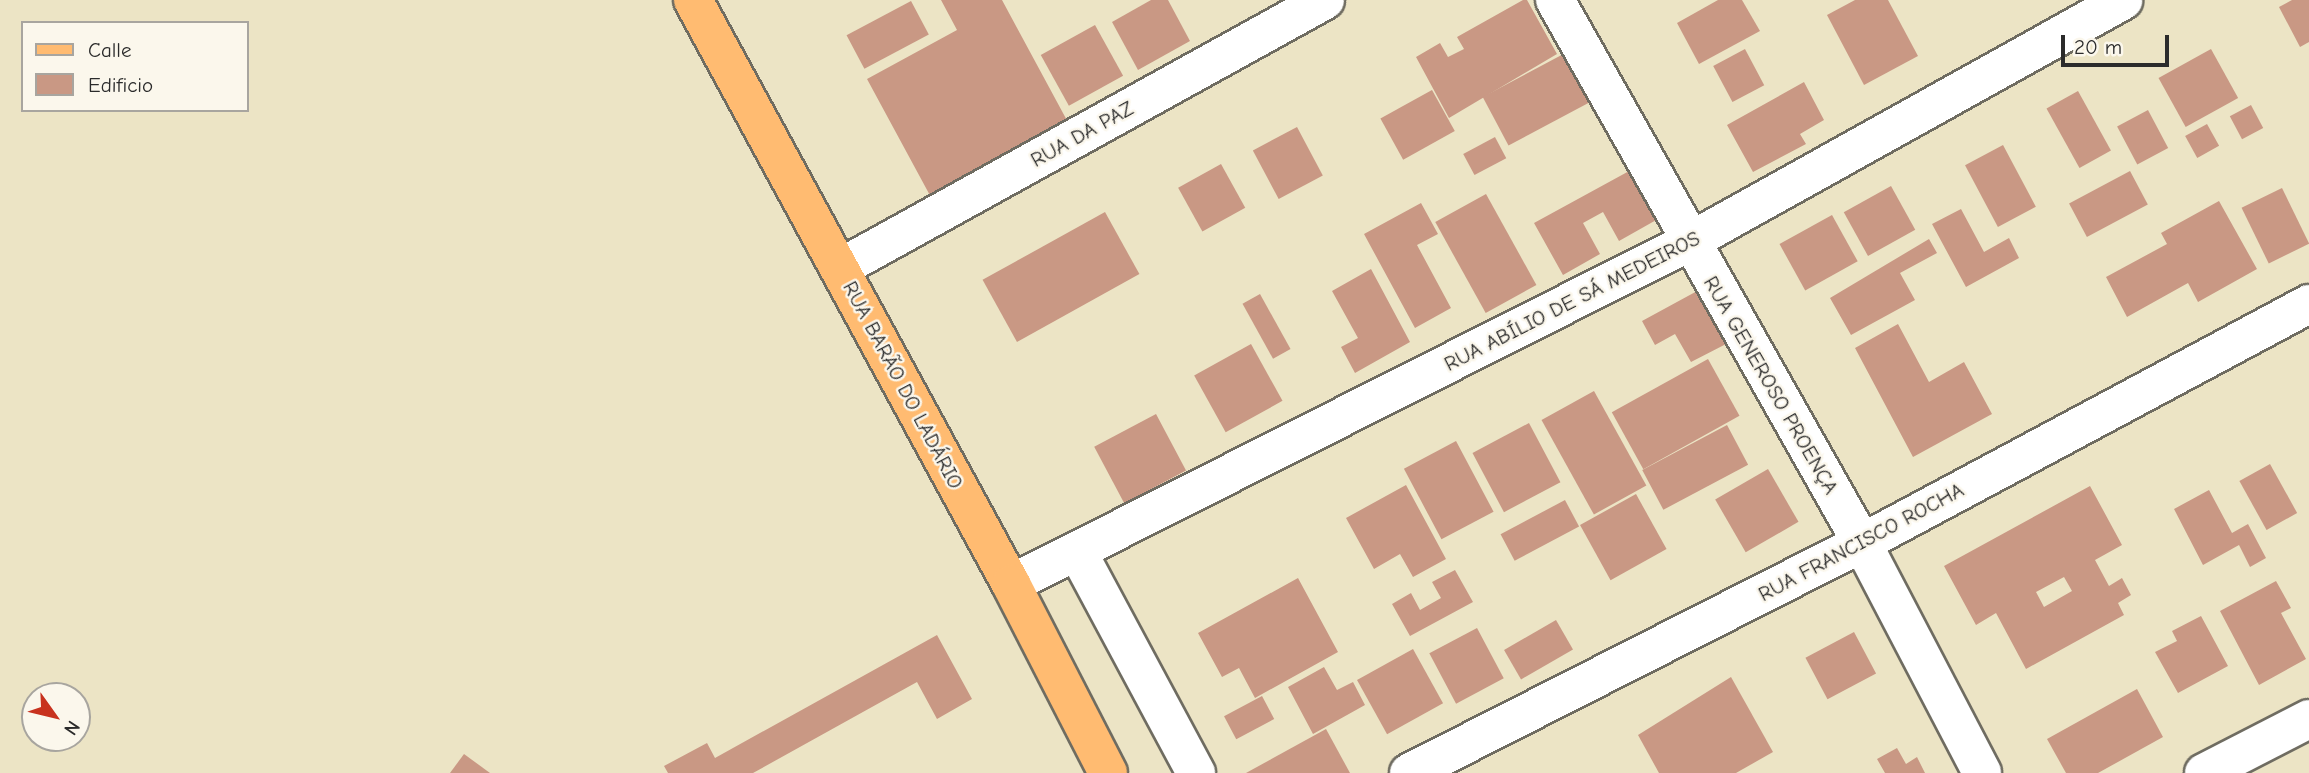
<!DOCTYPE html>
<html>
<head>
<meta charset="utf-8">
<style>
  body { margin:0 }
  #map { position:relative; width:2309px; height:773px; overflow:hidden; background:#ece4c5; font-family:"Comic Neue",sans-serif }
  div>[style] { position:absolute }
  .building>* { inset:0; background:#c99884; transform-origin:0 0 }
  .roads { filter:drop-shadow(2px 0 #6f6c61) drop-shadow(-2px 0 #6f6c61) drop-shadow(0 2px #6f6c61) drop-shadow(0 -2px #6f6c61) }
  .minor>* { height:38px; margin:-19px; padding:0 19px; transform-origin:19px; border-radius:19px; background:#fff }
  .primary>* { height:38px; margin:-19px; padding:0 19px; transform-origin:19px; border-radius:19px; background:#ffbb71 }
  span { translate:-50% -50%; white-space:nowrap; text-align:center; line-height:1.15; -webkit-text-stroke:5px #fbf7ec; paint-order:stroke }
  .street-label { font-size:21px; color:#2b2b2b }
  .legend { position:absolute; left:21px; top:21px; width:228px; height:91px; box-sizing:border-box; background:#fbf7ec; border:2px solid #a8a59f; margin:0; padding:9px 12px; list-style:none; font-size:21px; color:#2b2b2b }
  .legend li { display:flex; align-items:center; gap:14px; height:35px }
  .legend b { width:35px; border:2px solid #a8a59f }
  .north { position:absolute; left:21px; top:682px; width:70px; height:70px; box-sizing:border-box; background:#fbf7ec; border:2px solid #a8a59f; border-radius:50%; rotate:124deg; font-size:19px; font-weight:700; line-height:28px; text-align:center; color:#2b2b2b }
  .north::after { content:''; display:block; margin:auto; width:24px; height:32px; background:#c8321e; clip-path:polygon(50% 0,100% 100%,50% 72%,0 100%) }
  .scale { position:absolute; left:2061px; top:35px; width:108px; height:32px; box-sizing:border-box; border:4px solid #2b2b2b; border-top:0; padding-left:9px; font-size:21px; line-height:24px; white-space:nowrap; color:#2b2b2b; -webkit-text-stroke:5px #fbf7ec; paint-order:stroke }
</style>
</head>
<body>
<div id="map">
  <div class="building">
    <div style="clip-path:polygon(941px 0,1002px 0,1070px 126px,933px 201px,867px 79px,957px 30px)"></div>
    <div style="clip-path:polygon(1151px 0,1168px 0,1190px 41px,1138px 70px,1112px 22px)"></div>
    <div style="clip-path:polygon(1523px 0,1527px 0,1557px 54px,1449px 118px,1416px 57px,1440px 43px,1448px 57px,1464px 49px,1457px 37px)"></div>
    <div style="clip-path:polygon(1718px 0,1742px 0,1760px 31px,1699px 64px,1677px 23px)"></div>
    <div style="clip-path:polygon(1855px 0,1888px 0,1918px 56px,1864px 85px,1827px 15px)"></div>
    <div style="clip-path:polygon(2292px 0,2309px 0,2309px 42px,2300px 47px,2279px 7px)"></div>
    <div style="left:911px;top:1px;width:38px;height:73px;rotate:62deg"></div>
    <div style="left:1095px;top:25px;width:58px;height:62px;rotate:61deg"></div>
    <div style="left:1745px;top:49px;width:41px;height:36px;rotate:62deg"></div>
    <div style="left:2211px;top:49px;width:56px;height:60px;rotate:61deg"></div>
    <div style="left:1571px;top:50px;width:55px;height:100px;rotate:62deg"></div>
    <div style="clip-path:polygon(1804px 82px,1824px 120px,1800px 134px,1806px 144px,1753px 172px,1727px 125px)"></div>
    <div style="left:1432px;top:90px;width:47px;height:59px;rotate:61deg"></div>
    <div style="left:2078px;top:91px;width:68px;height:36px;rotate:61deg"></div>
    <div style="left:2251px;top:105px;width:26px;height:24px;rotate:62deg"></div>
    <div style="left:2148px;top:110px;width:43px;height:35px;rotate:62deg"></div>
    <div style="left:2207px;top:124px;width:25px;height:25px;rotate:61deg"></div>
    <div style="left:1297px;top:127px;width:55px;height:50px;rotate:62deg"></div>
    <div style="left:1495px;top:137px;width:24px;height:36px;rotate:62deg"></div>
    <div style="left:2003px;top:145px;width:70px;height:43px;rotate:62deg"></div>
    <div style="left:1221px;top:164px;width:50px;height:49px;rotate:61deg"></div>
    <div style="clip-path:polygon(1631px 170px,1658px 219px,1619px 241px,1603px 212px,1583px 223px,1600px 254px,1563px 275px,1534px 223px)"></div>
    <div style="left:2130px;top:171px;width:38px;height:69px;rotate:62deg"></div>
    <div style="left:1891px;top:186px;width:50px;height:54px;rotate:61deg"></div>
    <div style="left:2282px;top:188px;width:62px;height:45px;rotate:64deg"></div>
    <div style="left:1486px;top:194px;width:104px;height:58px;rotate:61deg"></div>
    <div style="clip-path:polygon(2219px 201px,2257px 269px,2198px 302px,2188px 283px,2127px 317px,2106px 277px,2167px 244px,2161px 233px)"></div>
    <div style="clip-path:polygon(1421px 203px,1438px 234px,1417px 245px,1451px 308px,1415px 328px,1364px 234px)"></div>
    <div style="clip-path:polygon(1961px 209px,1984px 252px,2009px 238px,2019px 258px,1966px 287px,1932px 224px)"></div>
    <div style="left:1105px;top:212px;width:71px;height:140px;rotate:61deg"></div>
    <div style="left:1832px;top:215px;width:53px;height:60px;rotate:61deg"></div>
    <div style="clip-path:polygon(1929px 239px,1937px 253px,1900px 273px,1915px 300px,1851px 335px,1830px 298px)"></div>
    <div style="clip-path:polygon(1371px 269px,1410px 342px,1355px 373px,1341px 347px,1358px 338px,1332px 291px)"></div>
    <div style="clip-path:polygon(1699px 290px,1728px 343px,1691px 362px,1675px 334px,1655px 345px,1642px 321px)"></div>
    <div style="left:1260px;top:294px;width:63px;height:20px;rotate:61deg"></div>
    <div style="clip-path:polygon(1898px 324px,1929px 382px,1964px 362px,1992px 414px,1913px 457px,1855px 348px)"></div>
    <div style="left:1251px;top:344px;width:65px;height:65px;rotate:61deg"></div>
    <div style="left:1708px;top:359px;width:65px;height:110px;rotate:61deg"></div>
    <div style="left:1594px;top:391px;width:108px;height:60px;rotate:61deg"></div>
    <div style="left:1156px;top:414px;width:64px;height:70px;rotate:62deg"></div>
    <div style="left:1529px;top:423px;width:67px;height:64px;rotate:62deg"></div>
    <div style="left:1727px;top:425px;width:45px;height:96px;rotate:62deg"></div>
    <div style="left:1456px;top:441px;width:80px;height:59px;rotate:62deg"></div>
    <div style="left:2270px;top:464px;width:56px;height:35px;rotate:61deg"></div>
    <div style="left:1768px;top:469px;width:61px;height:61px;rotate:60deg"></div>
    <div style="clip-path:polygon(1406px 485px,1446px 559px,1413px 577px,1400px 554px,1374px 569px,1346px 518px)"></div>
    <div style="clip-path:polygon(evenodd,2090px 486px,2122px 545px,2095px 560px,2109px 586px,2122px 578px,2131px 595px,2118px 603px,2124px 615px,2026px 669px,1996px 613px,1976px 625px,1944px 566px,2090px 486px,2064px 577px,2072px 591px,2044px 607px,2036px 592px,2064px 577px)"></div>
    <div style="clip-path:polygon(2209px 490px,2232px 533px,2248px 524px,2266px 558px,2250px 567px,2239px 545px,2203px 565px,2174px 509px)"></div>
    <div style="left:1636px;top:494px;width:63px;height:64px;rotate:61deg"></div>
    <div style="left:1565px;top:500px;width:30px;height:73px;rotate:62deg"></div>
    <div style="clip-path:polygon(1455px 570px,1473px 602px,1410px 636px,1392px 604px,1411px 593px,1420px 610px,1441px 598px,1432px 582px)"></div>
    <div style="clip-path:polygon(1298px 578px,1338px 652px,1255px 698px,1239px 668px,1222px 677px,1198px 633px)"></div>
    <div style="clip-path:polygon(2276px 581px,2291px 608px,2281px 613px,2306px 659px,2259px 685px,2220px 611px)"></div>
    <div style="clip-path:polygon(2201px 616px,2228px 666px,2178px 693px,2155px 652px,2177px 641px,2172px 631px)"></div>
    <div style="left:1556px;top:620px;width:34px;height:60px;rotate:60deg"></div>
    <div style="left:1477px;top:628px;width:57px;height:54px;rotate:62deg"></div>
    <div style="left:1854px;top:632px;width:47px;height:55px;rotate:62deg"></div>
    <div style="clip-path:polygon(937px 635px,972px 699px,937px 719px,917px 682px,753px 773px,668px 773px,664px 766px,707px 743px,715px 758px)"></div>
    <div style="left:1413px;top:649px;width:62px;height:64px;rotate:61deg"></div>
    <div style="clip-path:polygon(1324px 667px,1337px 690px,1353px 682px,1365px 705px,1313px 734px,1288px 687px)"></div>
    <div style="clip-path:polygon(1731px 677px,1773px 752px,1736px 773px,1659px 773px,1638px 735px)"></div>
    <div style="clip-path:polygon(2137px 689px,2163px 737px,2098px 773px,2066px 773px,2047px 739px)"></div>
    <div style="left:1262px;top:696px;width:26px;height:43px;rotate:62deg"></div>
    <div style="clip-path:polygon(1326px 729px,1350px 773px,1246px 773px)"></div>
    <div style="clip-path:polygon(1897px 748px,1906px 764px,1917px 757px,1925px 773px,1885px 773px,1877px 759px)"></div>
    <div style="clip-path:polygon(464px 754px,490px 773px,450px 773px)"></div>
  </div>
  <div class="roads">
    <div class="minor">
      <div style="left:1555px;top:0;width:624px;rotate:60.52deg"></div>
      <div style="left:1862px;top:543px;width:259px;rotate:62.4deg"></div>
      <div style="left:840px;top:268px;width:554px;rotate:-28.92deg"></div>
      <div style="left:1077px;top:551px;width:252px;rotate:61.8deg"></div>
      <div style="left:1011px;top:584px;width:759px;rotate:-26.77deg"></div>
      <div style="left:1689px;top:242px;width:497px;rotate:-29.1deg"></div>
      <div style="left:1409px;top:773px;width:508px;rotate:-26.92deg"></div>
      <div style="left:1862px;top:543px;width:507px;rotate:-28.13deg"></div>
      <div style="left:2204px;top:773px;width:118px;rotate:-27.2deg"></div>
    </div>
    <div class="primary">
      <div style="left:693px;top:0;width:665px;rotate:61.43deg"></div>
      <div style="left:1011px;top:584px;width:212px;rotate:62.8deg"></div>
    </div>
  </div>
  <div class="street-label">
    <span style="left:1082px;top:134px;rotate:-29deg">RUA DA PAZ</span>
    <span style="left:1572px;top:301px;rotate:-27deg">RUA ABÍLIO DE SÁ MEDEIROS</span>
    <span style="left:903px;top:385px;rotate:62deg">RUA BARÃO DO LADÁRIO</span>
    <span style="left:1771px;top:385px;rotate:60deg">RUA GENEROSO PROENÇA</span>
    <span style="left:1861px;top:542px;rotate:-28deg">RUA FRANCISCO ROCHA</span>
  </div>
  <ul class="legend">
  <li><b style="height:9px;background:#ffbb71"></b>Calle</li>
  <li><b style="height:19px;background:#c99884"></b>Edificio</li>
  </ul>
  <div class="north">N</div>
  <div class="scale">20 m</div>
</div>
</body>
</html>
